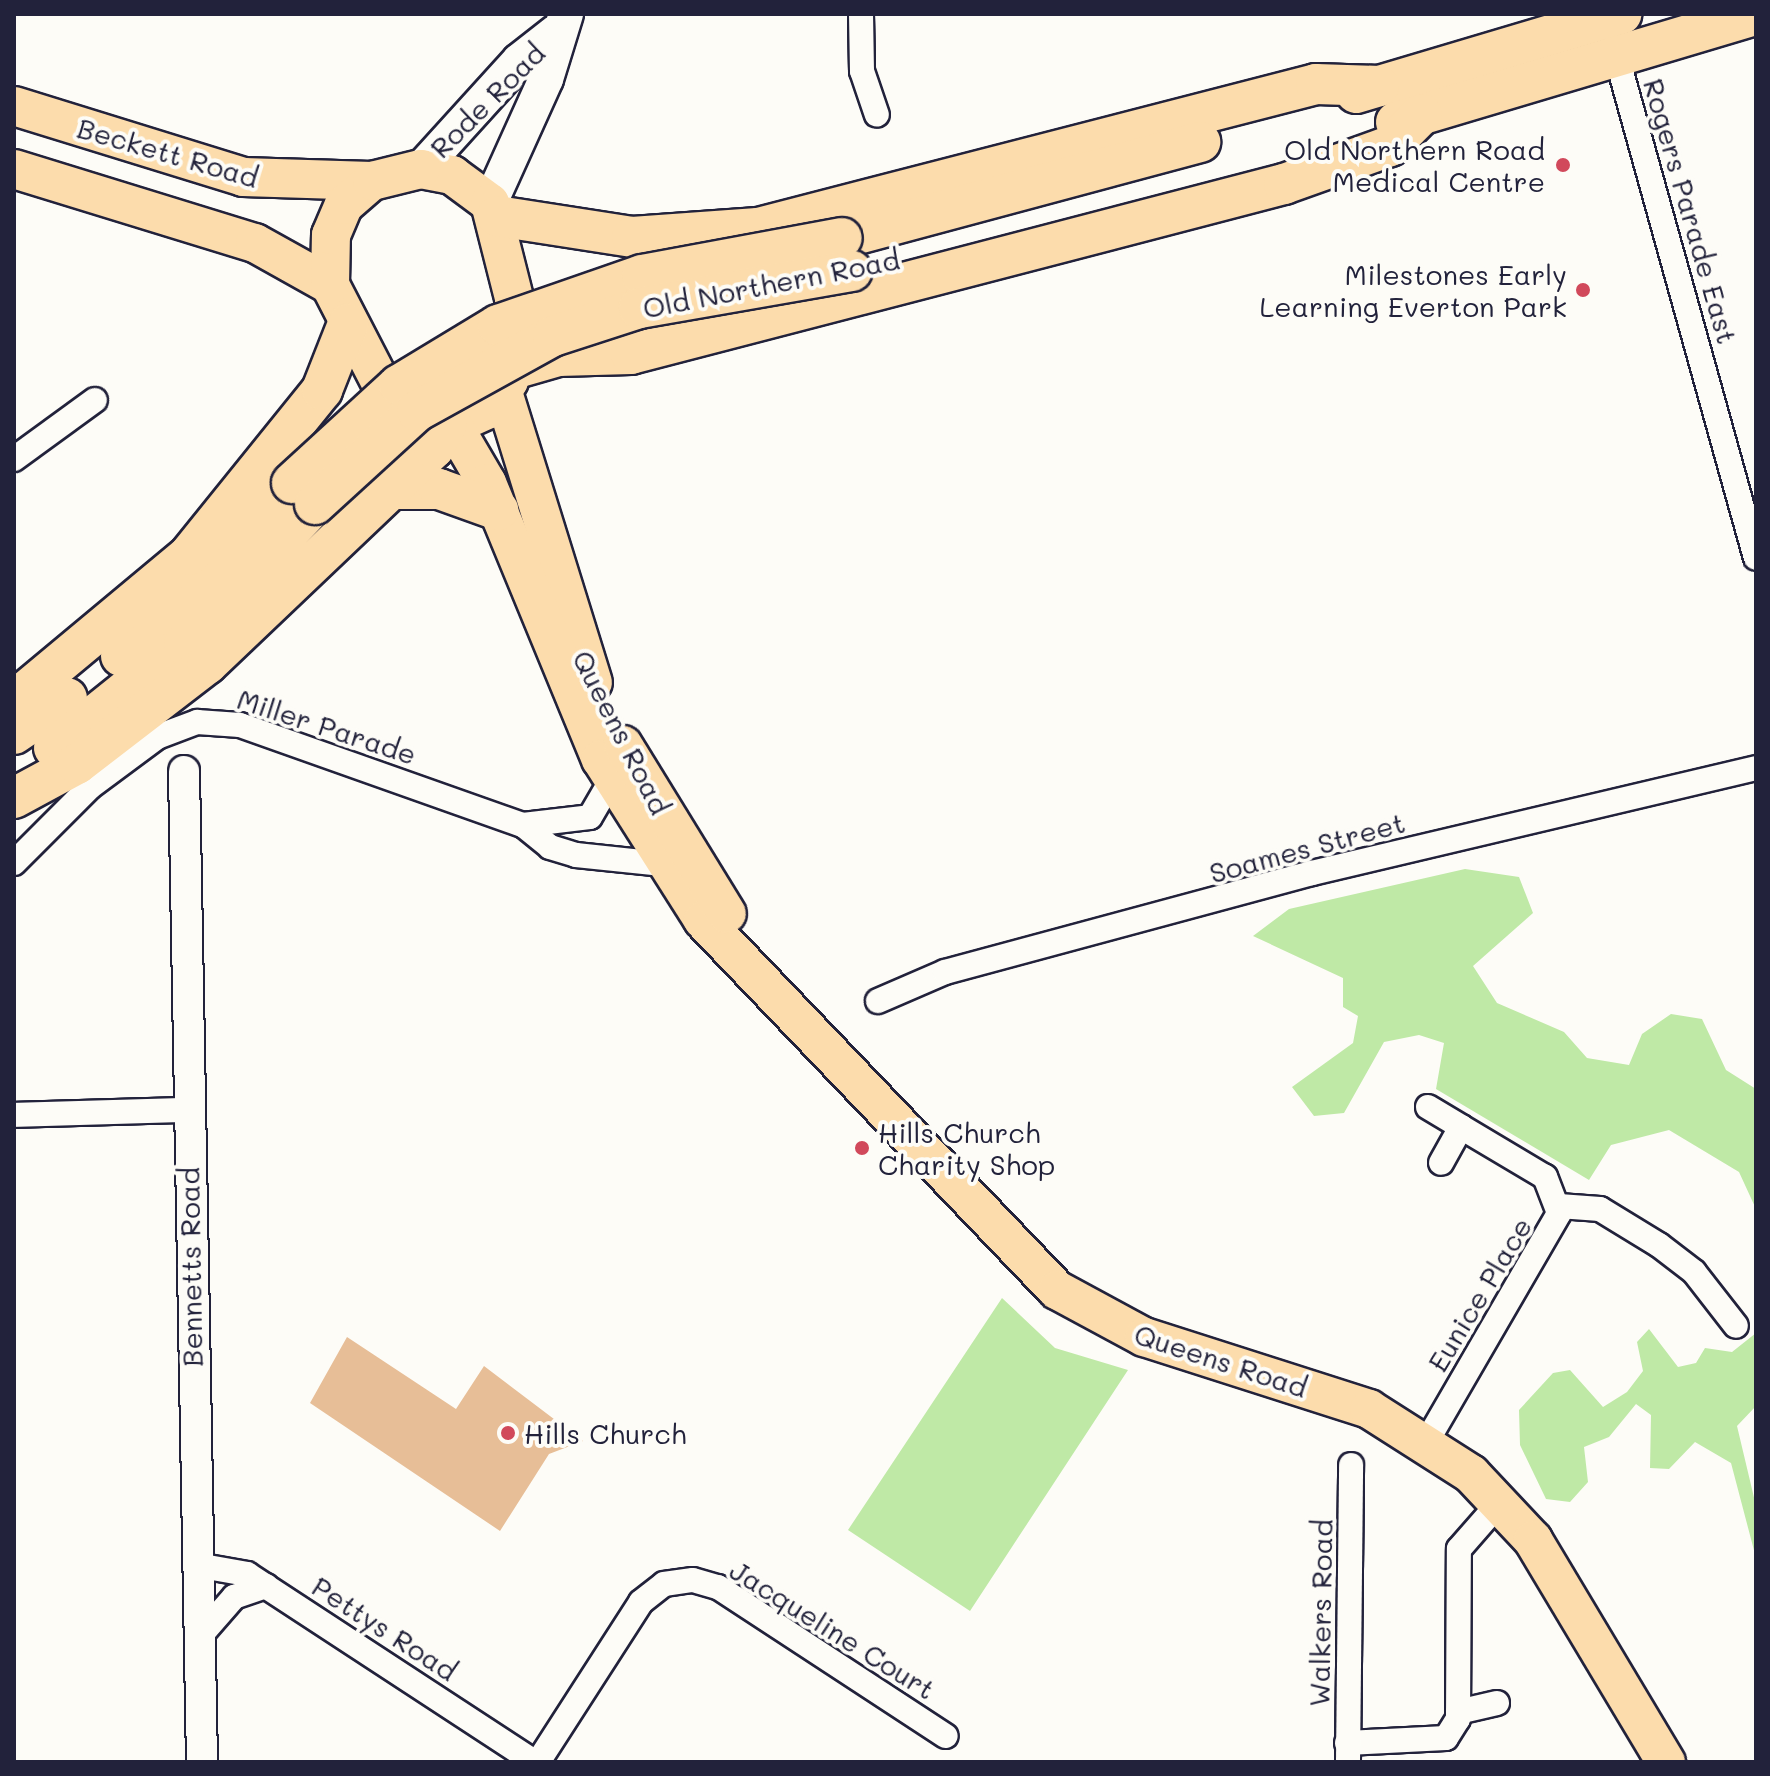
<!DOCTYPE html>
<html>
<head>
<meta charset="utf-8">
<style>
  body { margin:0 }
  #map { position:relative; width:1770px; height:1776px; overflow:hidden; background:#fdfcf7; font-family:Mali,sans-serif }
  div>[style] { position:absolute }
  .green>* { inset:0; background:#bfe9a6 }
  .building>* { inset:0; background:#e7be97 }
  .roads { filter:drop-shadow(2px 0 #22223b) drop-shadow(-2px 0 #22223b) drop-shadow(0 2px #22223b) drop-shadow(0 -2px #22223b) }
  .minor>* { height:24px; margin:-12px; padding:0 12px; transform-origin:12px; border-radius:12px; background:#fdfcf7 }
  .tertiary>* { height:30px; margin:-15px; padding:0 15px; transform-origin:15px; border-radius:15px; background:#fdfcf7 }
  .secondary>* { height:34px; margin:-17px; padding:0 17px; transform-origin:17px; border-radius:17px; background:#fdfcf7 }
  .primary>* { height:38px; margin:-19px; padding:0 19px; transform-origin:19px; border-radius:19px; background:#fcdcac }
  .trunk>* { height:40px; margin:-20px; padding:0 20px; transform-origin:20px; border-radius:20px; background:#fcdcac }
  .bridges { filter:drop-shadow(2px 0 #22223b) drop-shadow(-2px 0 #22223b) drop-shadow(0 2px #22223b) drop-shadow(0 -2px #22223b) }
  .trunk-bridge>* { height:40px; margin:-20px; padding:0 20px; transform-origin:20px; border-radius:20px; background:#fcdcac }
  .dots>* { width:22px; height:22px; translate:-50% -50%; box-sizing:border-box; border:4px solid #fdfcf7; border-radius:50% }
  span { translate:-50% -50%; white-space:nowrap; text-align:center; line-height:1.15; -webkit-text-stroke:8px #fdfcf7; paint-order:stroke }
  .street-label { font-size:28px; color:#22223b }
  .poi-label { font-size:28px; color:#22223b }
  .right { translate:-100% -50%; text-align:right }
  .left { translate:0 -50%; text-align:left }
  .frame { position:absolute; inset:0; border:16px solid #22223b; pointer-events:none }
</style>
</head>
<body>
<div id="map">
  <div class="green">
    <div style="clip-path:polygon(1465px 869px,1519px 877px,1533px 913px,1473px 966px,1497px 1003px,1564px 1032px,1587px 1058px,1629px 1065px,1642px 1034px,1671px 1014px,1702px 1019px,1726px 1070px,1756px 1089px,1756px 1209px,1739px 1172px,1669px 1130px,1611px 1145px,1589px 1180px,1436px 1089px,1444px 1043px,1419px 1035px,1384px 1042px,1344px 1113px,1314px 1116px,1292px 1087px,1353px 1043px,1358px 1016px,1343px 1007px,1343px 978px,1253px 936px,1289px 909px)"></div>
    <div style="clip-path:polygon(1002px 1298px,1055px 1348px,1128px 1370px,970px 1611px,848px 1530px)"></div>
    <div style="clip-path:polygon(1649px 1329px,1678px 1367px,1696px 1363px,1705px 1348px,1732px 1352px,1756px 1333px,1756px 1406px,1737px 1426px,1756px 1506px,1756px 1558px,1731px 1463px,1695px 1442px,1669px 1469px,1650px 1468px,1651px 1415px,1636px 1404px,1609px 1437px,1584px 1447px,1588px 1482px,1570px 1502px,1546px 1499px,1520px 1445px,1519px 1410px,1553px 1373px,1570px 1370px,1603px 1407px,1627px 1392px,1643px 1371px,1637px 1342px)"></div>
  </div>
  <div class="building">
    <div style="clip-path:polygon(347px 1337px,456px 1409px,484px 1366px,583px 1441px,549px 1454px,500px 1531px,310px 1403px)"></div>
  </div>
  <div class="roads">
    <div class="minor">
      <div style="left:861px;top:14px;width:57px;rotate:89deg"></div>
      <div style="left:862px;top:71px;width:46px;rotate:71.2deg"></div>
      <div style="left:1614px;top:47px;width:530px;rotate:74.47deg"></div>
      <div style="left:14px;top:459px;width:100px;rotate:-36.1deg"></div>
      <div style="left:523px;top:825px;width:35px;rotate:39deg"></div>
      <div style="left:550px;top:847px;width:27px;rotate:17deg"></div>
      <div style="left:576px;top:855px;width:85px;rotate:6deg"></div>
      <div style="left:14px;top:863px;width:107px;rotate:-45deg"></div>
      <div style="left:90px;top:787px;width:84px;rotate:-36.7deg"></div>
      <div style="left:157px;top:737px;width:43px;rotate:-20.6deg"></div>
      <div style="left:197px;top:722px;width:43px;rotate:4deg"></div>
      <div style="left:240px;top:725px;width:300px;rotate:19.5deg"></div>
      <div style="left:523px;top:825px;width:67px;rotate:-6.8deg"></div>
      <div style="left:590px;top:817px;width:44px;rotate:-59.9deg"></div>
      <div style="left:878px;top:1001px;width:73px;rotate:-23.4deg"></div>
      <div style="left:945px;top:972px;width:380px;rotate:-15.1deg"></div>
      <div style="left:1312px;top:873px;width:456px;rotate:-13.3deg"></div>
      <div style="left:1428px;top:1107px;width:39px;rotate:31deg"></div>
      <div style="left:1461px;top:1127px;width:41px;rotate:119.1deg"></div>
      <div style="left:14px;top:1115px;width:173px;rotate:-1.7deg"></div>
      <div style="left:1559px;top:1206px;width:41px;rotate:4.2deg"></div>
      <div style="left:1600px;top:1209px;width:69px;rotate:31.4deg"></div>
      <div style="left:1659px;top:1245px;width:44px;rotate:37.6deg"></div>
      <div style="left:1694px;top:1272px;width:68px;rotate:52.1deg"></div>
      <div style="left:1427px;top:1441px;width:263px;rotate:-59.9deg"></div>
      <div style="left:1559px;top:1213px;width:39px;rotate:-111deg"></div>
      <div style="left:1545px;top:1177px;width:98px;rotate:-149.2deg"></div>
      <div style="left:196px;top:1565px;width:52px;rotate:10deg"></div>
      <div style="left:247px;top:1574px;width:343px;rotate:33.2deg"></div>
      <div style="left:200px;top:1636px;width:52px;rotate:-48.9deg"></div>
      <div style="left:234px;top:1597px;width:34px;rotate:-19deg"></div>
      <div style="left:1458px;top:1712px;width:40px;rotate:-13deg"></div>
      <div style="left:1347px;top:1743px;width:99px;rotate:-2.9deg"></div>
      <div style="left:1446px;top:1738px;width:22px;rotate:-58deg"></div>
      <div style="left:1458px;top:1719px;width:170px;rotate:-89.7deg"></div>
      <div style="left:1459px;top:1549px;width:62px;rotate:-48.9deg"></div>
      <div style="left:538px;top:1762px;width:190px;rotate:-57.2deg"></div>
      <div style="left:641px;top:1602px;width:29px;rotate:-38deg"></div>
      <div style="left:664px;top:1584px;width:29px;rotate:-8deg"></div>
      <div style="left:693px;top:1580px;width:26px;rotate:16deg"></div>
      <div style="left:718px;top:1587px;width:272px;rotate:33.2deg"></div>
      <div style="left:1348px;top:1762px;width:297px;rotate:-89.4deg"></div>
    </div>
    <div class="tertiary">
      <div style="left:184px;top:771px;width:991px;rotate:88.96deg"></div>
    </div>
    <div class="secondary">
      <div style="left:421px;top:169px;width:146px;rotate:-47.8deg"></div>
      <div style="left:519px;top:61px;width:47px;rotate:-38.1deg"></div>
      <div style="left:490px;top:203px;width:136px;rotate:-65.7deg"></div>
      <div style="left:546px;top:79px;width:68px;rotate:-72.9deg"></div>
    </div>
    <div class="primary">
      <div style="left:14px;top:106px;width:240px;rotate:17.2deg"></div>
      <div style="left:243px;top:177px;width:129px;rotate:1.8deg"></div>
      <div style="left:14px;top:169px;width:252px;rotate:17.1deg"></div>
      <div style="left:255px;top:243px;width:86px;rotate:29.2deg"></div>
      <div style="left:421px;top:169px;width:32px;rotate:11deg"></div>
      <div style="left:452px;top:175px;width:47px;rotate:36.4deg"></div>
      <div style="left:490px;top:203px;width:98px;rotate:75.8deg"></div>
      <div style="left:514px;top:298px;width:50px;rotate:86.6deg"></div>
      <div style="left:517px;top:348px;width:34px;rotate:104deg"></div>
      <div style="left:509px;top:381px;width:36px;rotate:127deg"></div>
      <div style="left:487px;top:410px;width:37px;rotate:156deg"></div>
      <div style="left:453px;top:425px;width:27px;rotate:180deg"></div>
      <div style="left:426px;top:425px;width:43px;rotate:-146.3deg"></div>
      <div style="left:390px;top:401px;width:131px;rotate:-117.3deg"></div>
      <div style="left:330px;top:285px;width:50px;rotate:-88.9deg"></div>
      <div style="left:331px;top:235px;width:33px;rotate:-67deg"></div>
      <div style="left:344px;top:205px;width:37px;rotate:-41deg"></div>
      <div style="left:372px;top:181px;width:50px;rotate:-13.8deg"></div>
      <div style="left:503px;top:392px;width:304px;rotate:72.8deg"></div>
      <div style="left:453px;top:425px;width:67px;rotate:59.6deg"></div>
      <div style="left:487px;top:483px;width:299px;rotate:67.6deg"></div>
      <div style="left:601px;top:759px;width:191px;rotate:57.6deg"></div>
      <div style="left:703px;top:920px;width:512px;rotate:46.27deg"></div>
      <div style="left:1057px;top:1290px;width:99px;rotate:28.4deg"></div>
      <div style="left:1144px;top:1337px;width:236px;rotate:17.7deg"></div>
      <div style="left:1369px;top:1409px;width:121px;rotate:32.5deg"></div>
      <div style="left:1471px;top:1474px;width:91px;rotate:46.8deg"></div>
      <div style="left:1533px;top:1540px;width:259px;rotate:59.1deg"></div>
      <div style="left:623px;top:745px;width:198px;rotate:58.4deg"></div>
    </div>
    <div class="trunk">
      <div style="left:1356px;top:93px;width:277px;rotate:-16.6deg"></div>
      <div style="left:1396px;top:122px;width:376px;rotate:-16.6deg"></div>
      <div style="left:497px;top:216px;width:137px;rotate:8.8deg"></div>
      <div style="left:632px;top:237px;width:126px;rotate:-4.1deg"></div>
      <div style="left:758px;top:228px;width:576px;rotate:-14.47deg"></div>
      <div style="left:1316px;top:84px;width:63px;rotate:1.8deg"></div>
      <div style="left:842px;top:238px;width:371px;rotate:-15deg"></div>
      <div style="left:513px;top:369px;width:47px;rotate:-16.1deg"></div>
      <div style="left:558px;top:356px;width:73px;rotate:-1.6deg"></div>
      <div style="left:631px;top:354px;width:675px;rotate:-14.59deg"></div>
      <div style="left:1284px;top:184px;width:113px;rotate:-19.7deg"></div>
      <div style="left:1390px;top:146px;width:45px;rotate:-45deg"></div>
      <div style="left:387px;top:489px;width:52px"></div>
      <div style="left:439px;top:489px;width:63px;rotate:19.6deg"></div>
      <div style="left:121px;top:656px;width:243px;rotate:-45.3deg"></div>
      <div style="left:14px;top:701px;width:228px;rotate:-39.8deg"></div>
      <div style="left:189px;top:555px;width:212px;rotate:-51.1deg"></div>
      <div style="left:322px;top:390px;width:71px;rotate:-68.5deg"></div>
      <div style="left:14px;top:734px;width:64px;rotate:-34.2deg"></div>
      <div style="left:54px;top:748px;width:166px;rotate:-38.7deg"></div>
      <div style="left:184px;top:644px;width:192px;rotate:-46.9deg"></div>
      <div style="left:14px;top:798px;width:72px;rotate:-28.4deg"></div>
      <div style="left:77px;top:764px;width:164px;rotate:-37.6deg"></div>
      <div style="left:207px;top:664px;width:313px;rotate:-43.6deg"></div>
      <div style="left:434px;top:448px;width:26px;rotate:-62deg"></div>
    </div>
  </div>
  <div class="bridges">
    <div class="trunk-bridge">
      <div style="left:292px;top:483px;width:145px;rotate:-42.5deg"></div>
      <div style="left:399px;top:385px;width:116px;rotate:-31.2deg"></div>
      <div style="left:498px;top:325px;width:152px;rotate:-19.1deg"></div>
      <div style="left:642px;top:275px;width:203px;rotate:-10.5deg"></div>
      <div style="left:315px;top:504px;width:138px;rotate:-42.4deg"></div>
      <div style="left:417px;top:411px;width:155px;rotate:-28.9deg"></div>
      <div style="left:553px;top:336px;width:90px;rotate:-18deg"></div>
      <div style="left:639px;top:308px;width:216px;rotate:-9.9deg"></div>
    </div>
  </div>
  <div class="dots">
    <div style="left:1563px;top:165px;background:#d1495b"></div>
    <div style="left:1583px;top:290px;background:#d1495b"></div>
    <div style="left:862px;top:1148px;background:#d1495b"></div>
    <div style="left:508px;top:1433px;background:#d1495b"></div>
  </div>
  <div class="street-label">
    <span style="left:487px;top:100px;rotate:-45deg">Rode Road</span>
    <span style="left:168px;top:152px;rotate:16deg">Beckett Road</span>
    <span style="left:1691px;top:211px;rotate:74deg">Rogers Parade East</span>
    <span style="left:771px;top:283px;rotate:-11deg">Old Northern Road</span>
    <span style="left:327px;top:726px;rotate:18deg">Miller Parade</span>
    <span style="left:622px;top:732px;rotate:63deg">Queens Road</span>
    <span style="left:1307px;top:847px;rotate:-15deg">Soames Street</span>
    <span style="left:190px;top:1267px;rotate:-91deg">Bennetts Road</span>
    <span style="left:1479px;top:1294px;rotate:-59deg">Eunice Place</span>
    <span style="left:1221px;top:1360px;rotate:18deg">Queens Road</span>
    <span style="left:1320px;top:1613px;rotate:-89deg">Walkers Road</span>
    <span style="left:385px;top:1628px;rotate:33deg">Pettys Road</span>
    <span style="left:833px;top:1629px;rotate:32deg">Jacqueline Court</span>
  </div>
  <div class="poi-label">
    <span class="right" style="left:1545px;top:165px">Old Northern Road<br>Medical Centre</span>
    <span class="right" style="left:1567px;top:290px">Milestones Early<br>Learning Everton Park</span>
    <span class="left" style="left:878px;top:1148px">Hills Church<br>Charity Shop</span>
    <span class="left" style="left:524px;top:1433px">Hills Church</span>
  </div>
  <div class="frame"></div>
</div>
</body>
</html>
